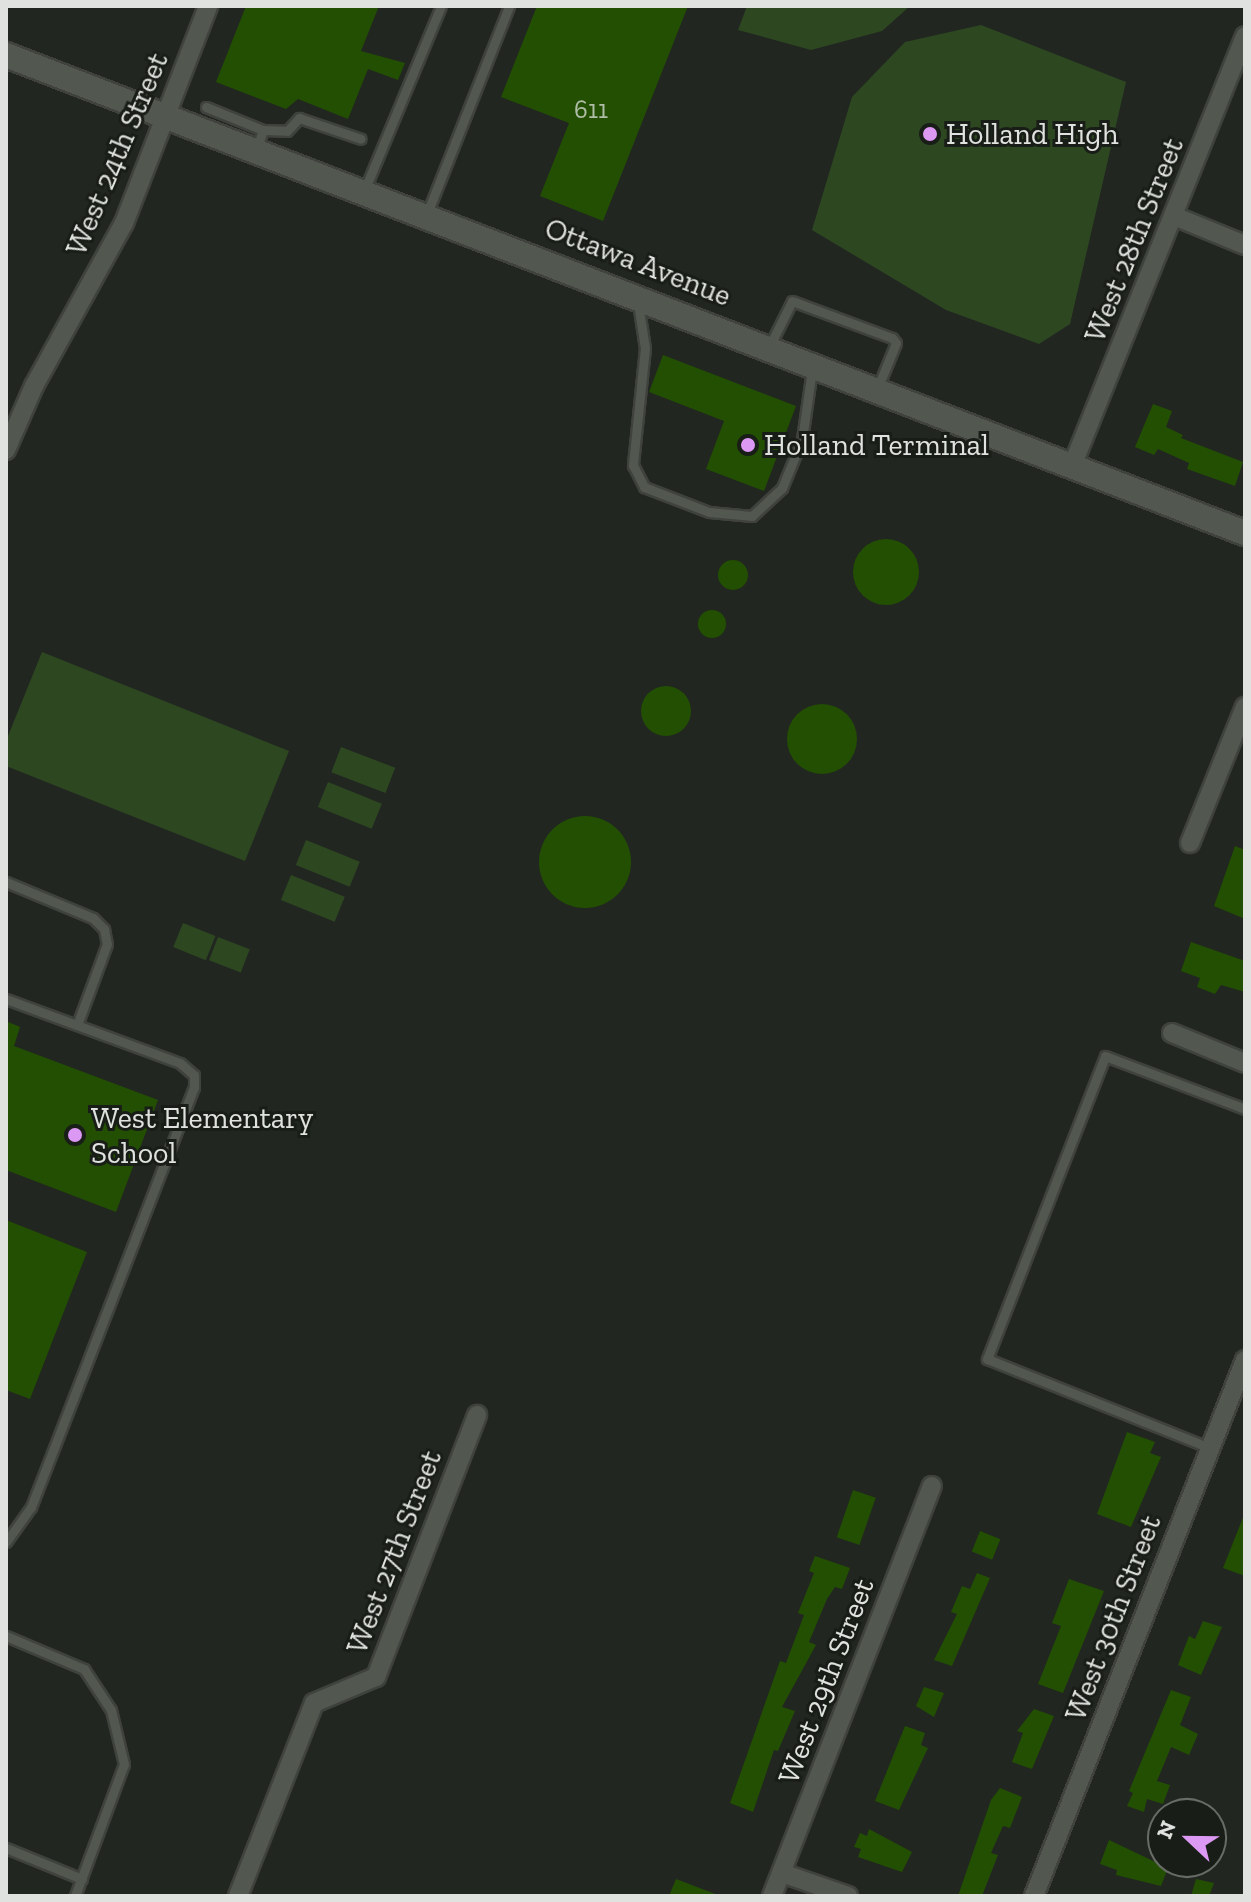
<!DOCTYPE html>
<html>
<head>
<meta charset="utf-8">
<style>
  body { margin:0 }
  #map { position:relative; width:1251px; height:1902px; overflow:hidden; background:#222621; font-family:"Zilla Slab",serif }
  div>[style] { position:absolute }
  .green>* { inset:0; background:#2d4821; transform-origin:0 0 }
  .building>* { inset:0; background:#224f02; transform-origin:0 0 }
  .round { border-radius:50% }
  .roads { filter:drop-shadow(2px 0 #3f423d) drop-shadow(-2px 0 #3f423d) drop-shadow(0 2px #3f423d) drop-shadow(0 -2px #3f423d) }
  .lane>* { height:9px; margin:-4.5px; padding:0 4.5px; transform-origin:4.5px; border-radius:4.5px; background:#525750 }
  .street>* { height:18px; margin:-9px; padding:0 9px; transform-origin:9px; border-radius:9px; background:#525750 }
  .secondary>* { height:24px; margin:-12px; padding:0 12px; transform-origin:12px; border-radius:12px; background:#525750 }
  .dots>* { width:22px; height:22px; translate:-50% -50%; box-sizing:border-box; border:4px solid #191d17; border-radius:50% }
  span { translate:-50% -50%; white-space:nowrap; text-align:center; line-height:1.15; -webkit-text-stroke:6px #191d17; paint-order:stroke }
  .number-label { font-size:26px; color:#b0bda7 }
  .number-label span { -webkit-text-stroke-width:0 }
  .poi-label { font-size:30px; color:#dfe2de }
  .left { translate:0 -50%; text-align:left }
  .street-label { font-size:30px; color:#dfe2de }
  .frame { position:absolute; inset:0; border:8px solid #dfe2de; pointer-events:none }
  .north { position:absolute; left:1147px; top:1798px; width:80px; height:80px; box-sizing:border-box; background:#191d17; border:2px solid #686c67; border-radius:50%; rotate:292deg; font-size:22px; font-weight:700; line-height:32px; text-align:center; color:#dfe2de }
  .north::after { content:''; display:block; margin:auto; width:28px; height:36px; background:#dc99f4; clip-path:polygon(50% 0,100% 100%,50% 72%,0 100%) }
</style>
</head>
<body>
<div id="map">
  <div class="green">
    <div style="clip-path:polygon(747px 6px,910px 6px,882px 31px,811px 50px,738px 30px)"></div>
    <div style="clip-path:polygon(981px 25px,1126px 82px,1070px 324px,1039px 344px,946px 310px,812px 230px,852px 97px,905px 42px)"></div>
    <div style="clip-path:polygon(42px 652px,289px 751px,245px 861px,6px 766px,6px 741px)"></div>
    <div style="left:341px;top:747px;width:58px;height:27px;rotate:21deg"></div>
    <div style="left:328px;top:782px;width:58px;height:27px;rotate:22deg"></div>
    <div style="left:306px;top:840px;width:58px;height:27px;rotate:22deg"></div>
    <div style="left:291px;top:875px;width:58px;height:27px;rotate:22deg"></div>
    <div style="left:183px;top:923px;width:35px;height:26px;rotate:22deg"></div>
    <div style="left:218px;top:937px;width:34px;height:25px;rotate:21deg"></div>
  </div>
  <div class="building">
    <div style="clip-path:polygon(246px 6px,379px 6px,361px 51px,405px 63px,398px 80px,368px 69px,348px 119px,298px 99px,286px 109px,216px 82px)"></div>
    <div style="clip-path:polygon(537px 6px,688px 6px,603px 221px,540px 196px,569px 123px,501px 97px)"></div>
    <div style="clip-path:polygon(663px 355px,796px 406px,764px 491px,706px 469px,724px 421px,649px 392px)"></div>
    <div style="clip-path:polygon(1153px 404px,1172px 411px,1166px 427px,1183px 435px,1181px 438px,1243px 462px,1235px 486px,1187px 469px,1189px 463px,1158px 449px,1154px 455px,1135px 447px)"></div>
    <div class="round" style="left:853px;top:539px;width:66px;height:66px"></div>
    <div class="round" style="left:718px;top:560px;width:30px;height:30px"></div>
    <div class="round" style="left:698px;top:610px;width:28px;height:28px"></div>
    <div class="round" style="left:641px;top:686px;width:50px;height:50px"></div>
    <div class="round" style="left:787px;top:704px;width:70px;height:70px"></div>
    <div class="round" style="left:539px;top:816px;width:92px;height:92px"></div>
    <div style="clip-path:polygon(1235px 846px,1245px 850px,1245px 919px,1214px 906px)"></div>
    <div style="clip-path:polygon(1191px 942px,1245px 961px,1245px 992px,1221px 985px,1215px 994px,1197px 987px,1200px 978px,1181px 971px)"></div>
    <div style="clip-path:polygon(6px 1021px,20px 1027px,14px 1046px,158px 1100px,116px 1212px,6px 1170px)"></div>
    <div style="clip-path:polygon(6px 1220px,87px 1252px,30px 1399px,6px 1390px)"></div>
    <div style="clip-path:polygon(1127px 1432px,1155px 1442px,1150px 1453px,1161px 1457px,1131px 1527px,1097px 1514px)"></div>
    <div style="left:853px;top:1490px;width:24px;height:50px;rotate:19deg"></div>
    <div style="clip-path:polygon(1244px 1515px,1245px 1515px,1245px 1576px,1223px 1568px)"></div>
    <div style="left:980px;top:1531px;width:22px;height:22px;rotate:22deg"></div>
    <div style="clip-path:polygon(815px 1556px,850px 1568px,842px 1589px,835px 1587px,827px 1599px,809px 1642px,816px 1645px,782px 1707px,795px 1711px,778px 1751px,774px 1750px,753px 1812px,730px 1803px,780px 1661px,786px 1663px,804px 1615px,798px 1613px,814px 1573px,809px 1571px)"></div>
    <div style="clip-path:polygon(977px 1573px,990px 1578px,952px 1666px,934px 1660px,957px 1614px,951px 1612px,962px 1586px,970px 1589px)"></div>
    <div style="clip-path:polygon(1069px 1579px,1104px 1591px,1063px 1693px,1038px 1684px,1061px 1626px,1052px 1623px)"></div>
    <div style="clip-path:polygon(1203px 1621px,1222px 1627px,1201px 1675px,1178px 1665px,1189px 1636px,1195px 1639px)"></div>
    <div style="clip-path:polygon(924px 1687px,944px 1693px,934px 1717px,916px 1706px)"></div>
    <div style="clip-path:polygon(1171px 1690px,1191px 1697px,1180px 1725px,1198px 1734px,1189px 1755px,1171px 1747px,1157px 1781px,1170px 1785px,1163px 1804px,1147px 1799px,1144px 1812px,1127px 1806px,1133px 1793px,1129px 1791px)"></div>
    <div style="clip-path:polygon(1034px 1709px,1054px 1716px,1032px 1769px,1012px 1762px,1023px 1733px,1017px 1731px)"></div>
    <div style="clip-path:polygon(905px 1726px,925px 1733px,921px 1745px,928px 1748px,899px 1810px,875px 1801px)"></div>
    <div style="clip-path:polygon(1000px 1788px,1022px 1797px,1010px 1828px,1003px 1826px,991px 1853px,998px 1855px,982px 1896px,958px 1896px,991px 1800px)"></div>
    <div style="clip-path:polygon(869px 1829px,912px 1852px,902px 1872px,858px 1857px,861px 1849px,854px 1847px,860px 1833px,867px 1836px)"></div>
    <div style="clip-path:polygon(1109px 1840px,1168px 1868px,1161px 1886px,1116px 1875px,1117px 1870px,1100px 1864px)"></div>
    <div style="clip-path:polygon(676px 1879px,718px 1895px,718px 1896px,669px 1896px)"></div>
    <div style="clip-path:polygon(1196px 1879px,1214px 1883px,1209px 1896px,1191px 1896px)"></div>
  </div>
  <div class="roads">
    <div class="lane">
      <div style="left:206px;top:107px;width:61px;rotate:22deg"></div>
      <div style="left:256px;top:151px;width:22px;rotate:-72deg"></div>
      <div style="left:263px;top:130px;width:24px;rotate:2deg"></div>
      <div style="left:287px;top:131px;width:18px;rotate:-47deg"></div>
      <div style="left:299px;top:118px;width:65px;rotate:18.7deg"></div>
      <div style="left:364px;top:191px;width:200px;rotate:-67.4deg"></div>
      <div style="left:426px;top:216px;width:226px;rotate:-68.4deg"></div>
      <div style="left:638px;top:303px;width:46px;rotate:81.2deg"></div>
      <div style="left:645px;top:348px;width:118px;rotate:95.9deg"></div>
      <div style="left:633px;top:465px;width:25px;rotate:63deg"></div>
      <div style="left:644px;top:487px;width:70px;rotate:21deg"></div>
      <div style="left:709px;top:512px;width:43px;rotate:5.3deg"></div>
      <div style="left:752px;top:516px;width:41px;rotate:-43deg"></div>
      <div style="left:782px;top:488px;width:53px;rotate:-67.8deg"></div>
      <div style="left:802px;top:439px;width:70px;rotate:-81.8deg"></div>
      <div style="left:769px;top:347px;width:51px;rotate:-63.4deg"></div>
      <div style="left:792px;top:301px;width:107px;rotate:20.3deg"></div>
      <div style="left:892px;top:338px;width:6px;rotate:51deg"></div>
      <div style="left:896px;top:343px;width:50px;rotate:112.4deg"></div>
      <div style="left:6px;top:882px;width:94px;rotate:22.5deg"></div>
      <div style="left:93px;top:918px;width:16px;rotate:45deg"></div>
      <div style="left:104px;top:929px;width:15px;rotate:79deg"></div>
      <div style="left:107px;top:944px;width:86px;rotate:110.3deg"></div>
      <div style="left:6px;top:999px;width:185px;rotate:20.2deg"></div>
      <div style="left:180px;top:1063px;width:18px;rotate:41deg"></div>
      <div style="left:194px;top:1075px;width:12px;rotate:90deg"></div>
      <div style="left:194px;top:1087px;width:451px;rotate:111.2deg"></div>
      <div style="left:31px;top:1507px;width:43px;rotate:125.5deg"></div>
      <div style="left:1210px;top:1448px;width:240px;rotate:-158.2deg"></div>
      <div style="left:987px;top:1359px;width:325px;rotate:-68.7deg"></div>
      <div style="left:1105px;top:1056px;width:150px;rotate:20.7deg"></div>
      <div style="left:6px;top:1636px;width:85px;rotate:22.9deg"></div>
      <div style="left:84px;top:1669px;width:49px;rotate:56.6deg"></div>
      <div style="left:111px;top:1710px;width:56px;rotate:76.5deg"></div>
      <div style="left:124px;top:1764px;width:141px;rotate:110.4deg"></div>
      <div style="left:6px;top:1848px;width:82px;rotate:22.2deg"></div>
    </div>
    <div class="street">
      <div style="left:1174px;top:216px;width:77px;rotate:22.2deg"></div>
      <div style="left:6px;top:450px;width:70px;rotate:-66.4deg"></div>
      <div style="left:34px;top:386px;width:186px;rotate:-61.1deg"></div>
      <div style="left:124px;top:223px;width:233px;rotate:-68.8deg"></div>
      <div style="left:1073px;top:464px;width:461px;rotate:-68.1deg"></div>
      <div style="left:1190px;top:843px;width:147px;rotate:-68deg"></div>
      <div style="left:1172px;top:1033px;width:79px;rotate:22.3deg"></div>
      <div style="left:782px;top:1873px;width:70px;rotate:19.2deg"></div>
      <div style="left:238px;top:1896px;width:207px;rotate:-68.5deg"></div>
      <div style="left:314px;top:1703px;width:67px;rotate:-22.8deg"></div>
      <div style="left:376px;top:1677px;width:281px;rotate:-68.9deg"></div>
      <div style="left:772px;top:1896px;width:440px;rotate:-68.7deg"></div>
      <div style="left:1034px;top:1896px;width:576px;rotate:-68.51deg"></div>
    </div>
    <div class="secondary">
      <div style="left:6px;top:55px;width:1328px;rotate:21.1deg"></div>
    </div>
  </div>
  <div class="dots">
    <div style="left:930px;top:134px;background:#dc99f4"></div>
    <div style="left:748px;top:445px;background:#dc99f4"></div>
    <div style="left:75px;top:1135px;background:#dc99f4"></div>
  </div>
  <div class="number-label">
    <span style="left:591px;top:110px">611</span>
  </div>
  <div class="poi-label">
    <span class="left" style="left:946px;top:134px">Holland High</span>
    <span class="left" style="left:764px;top:445px">Holland Terminal</span>
    <span class="left" style="left:91px;top:1135px">West Elementary<br>School</span>
  </div>
  <div class="street-label">
    <span style="left:117px;top:154px;rotate:-67deg">West 24th Street</span>
    <span style="left:1134px;top:240px;rotate:-68deg">West 28th Street</span>
    <span style="left:638px;top:262px;rotate:21deg">Ottawa Avenue</span>
    <span style="left:394px;top:1552px;rotate:-69deg">West 27th Street</span>
    <span style="left:1113px;top:1618px;rotate:-69deg">West 30th Street</span>
    <span style="left:826px;top:1681px;rotate:-69deg">West 29th Street</span>
  </div>
  <div class="frame"></div>
  <div class="north">N</div>
</div>
</body>
</html>
